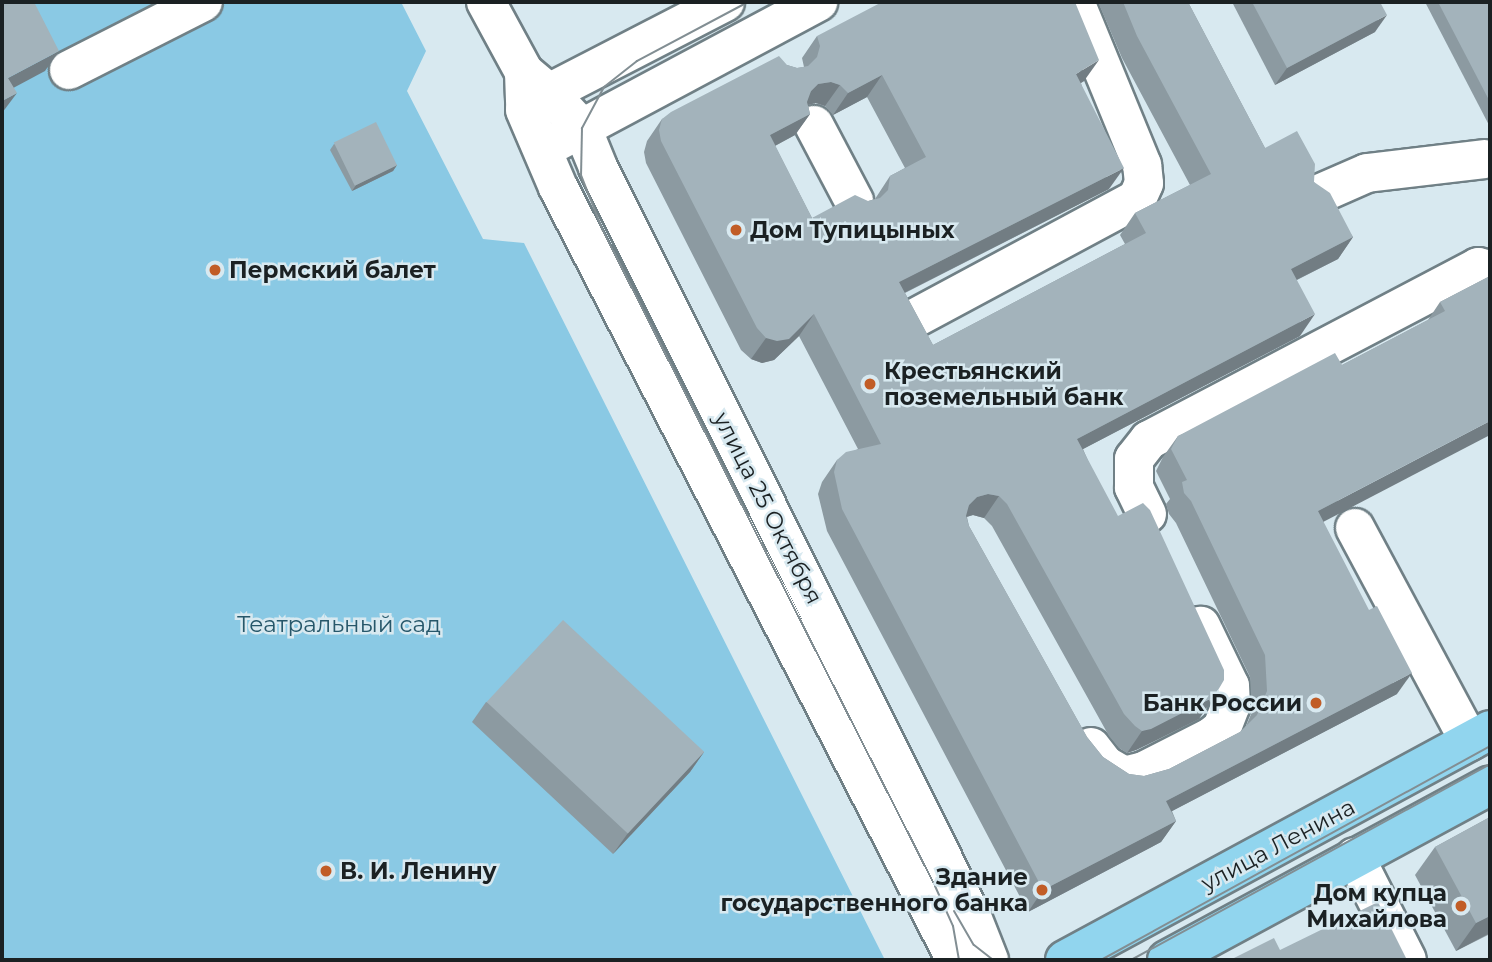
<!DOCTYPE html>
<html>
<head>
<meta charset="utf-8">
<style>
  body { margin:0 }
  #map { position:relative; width:1492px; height:962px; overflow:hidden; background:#d8e9f0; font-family:Montserrat,sans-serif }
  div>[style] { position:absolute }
  .green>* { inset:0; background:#8ac9e4 }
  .roads { filter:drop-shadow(2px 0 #708086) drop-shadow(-2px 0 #708086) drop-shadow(0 2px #708086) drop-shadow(0 -2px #708086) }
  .minor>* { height:38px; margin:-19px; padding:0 19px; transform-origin:19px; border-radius:19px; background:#fff }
  .major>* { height:38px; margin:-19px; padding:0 19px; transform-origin:19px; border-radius:19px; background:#91d5ee }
  .tram>* { height:2px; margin:-1px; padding:0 1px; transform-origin:1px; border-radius:1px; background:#828e93 }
  .wall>* { inset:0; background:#8c9aa1 }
  .shaded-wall>* { inset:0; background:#727d83 }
  .building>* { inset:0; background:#a3b3bb; transform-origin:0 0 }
  .dots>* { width:19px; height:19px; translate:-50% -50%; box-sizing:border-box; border:4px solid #d8e9f0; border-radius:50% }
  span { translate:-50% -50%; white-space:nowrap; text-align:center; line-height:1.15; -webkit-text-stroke:5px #d8e9f0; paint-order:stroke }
  .poi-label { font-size:23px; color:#1b2123; font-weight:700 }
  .left { translate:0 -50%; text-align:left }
  .right { translate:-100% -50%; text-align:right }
  .street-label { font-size:23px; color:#1b2123 }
  .park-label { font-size:23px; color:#26576a }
  .frame { position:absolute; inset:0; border:4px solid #1b2123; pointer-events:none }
</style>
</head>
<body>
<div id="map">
  <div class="green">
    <div style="clip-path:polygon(2px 2px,401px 2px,426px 51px,407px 91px,483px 239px,524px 243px,885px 960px,2px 960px)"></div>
  </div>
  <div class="roads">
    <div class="minor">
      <div style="left:486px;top:2px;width:80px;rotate:61.5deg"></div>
      <div style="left:524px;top:72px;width:33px;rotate:40deg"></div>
      <div style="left:549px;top:93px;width:48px;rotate:46.7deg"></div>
      <div style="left:582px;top:128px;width:42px;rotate:67.7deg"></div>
      <div style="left:598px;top:167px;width:838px;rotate:63.5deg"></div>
      <div style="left:972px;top:917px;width:46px;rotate:68.4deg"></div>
      <div style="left:69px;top:70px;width:150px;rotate:-26.9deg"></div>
      <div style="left:524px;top:72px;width:38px;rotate:88deg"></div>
      <div style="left:525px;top:110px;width:84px;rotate:66.8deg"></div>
      <div style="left:558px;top:187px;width:869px;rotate:62.76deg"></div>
      <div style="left:530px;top:107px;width:24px;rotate:-36deg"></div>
      <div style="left:549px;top:93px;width:198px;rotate:-27.3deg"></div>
      <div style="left:814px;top:125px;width:86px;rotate:62.2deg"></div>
      <div style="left:558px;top:141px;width:295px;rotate:-28.1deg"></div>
      <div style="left:1319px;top:194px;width:52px;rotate:-23.6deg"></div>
      <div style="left:1367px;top:173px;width:118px;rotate:-6.8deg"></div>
      <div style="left:917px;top:317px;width:250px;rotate:-28.2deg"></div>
      <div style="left:1137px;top:199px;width:17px;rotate:-66deg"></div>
      <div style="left:1144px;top:183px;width:18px;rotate:-96deg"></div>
      <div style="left:1142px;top:165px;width:176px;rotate:-112.3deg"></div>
      <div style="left:1147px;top:514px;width:30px;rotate:-116deg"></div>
      <div style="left:1134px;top:487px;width:28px;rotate:-90deg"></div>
      <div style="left:1134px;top:459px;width:24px;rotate:-52deg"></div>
      <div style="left:1149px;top:440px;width:372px;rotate:-27.7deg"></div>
      <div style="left:1478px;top:267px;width:12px;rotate:14deg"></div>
      <div style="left:1355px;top:528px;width:242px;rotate:61.8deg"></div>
      <div style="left:1091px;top:747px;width:23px;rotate:52deg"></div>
      <div style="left:1105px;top:765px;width:22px;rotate:30deg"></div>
      <div style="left:1124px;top:776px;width:21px;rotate:-14deg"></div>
      <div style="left:1144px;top:771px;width:75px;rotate:-26.9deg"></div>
      <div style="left:1211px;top:737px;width:14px;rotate:-39deg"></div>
      <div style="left:1222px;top:728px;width:25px;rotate:-69deg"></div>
      <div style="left:1231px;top:705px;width:19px;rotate:-93deg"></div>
      <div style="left:1230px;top:686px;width:67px;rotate:-115.8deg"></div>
      <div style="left:1355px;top:857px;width:115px;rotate:63.2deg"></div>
    </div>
    <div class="major">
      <div style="left:1065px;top:960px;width:483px;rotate:-28.4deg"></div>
      <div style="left:1167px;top:960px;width:367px;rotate:-28.4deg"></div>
    </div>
  </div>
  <div class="tram">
    <div style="left:748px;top:2px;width:126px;rotate:152deg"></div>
    <div style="left:637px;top:61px;width:42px;rotate:141.8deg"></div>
    <div style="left:604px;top:87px;width:47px;rotate:118.2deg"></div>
    <div style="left:582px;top:128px;width:47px;rotate:91.2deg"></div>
    <div style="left:581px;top:175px;width:60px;rotate:68.6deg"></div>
    <div style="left:603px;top:231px;width:734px;rotate:63.12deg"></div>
    <div style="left:935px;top:886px;width:44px;rotate:65.8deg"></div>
    <div style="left:953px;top:926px;width:35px;rotate:80deg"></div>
    <div style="left:954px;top:911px;width:39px;rotate:60deg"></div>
    <div style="left:974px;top:945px;width:24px;rotate:38deg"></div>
    <div style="left:1101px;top:960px;width:444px;rotate:-28.8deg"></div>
    <div style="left:1131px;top:960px;width:409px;rotate:-28.6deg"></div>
  </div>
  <div class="wall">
    <div style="clip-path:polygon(evenodd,1098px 2px,1188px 2px,1265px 148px,1314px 182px,1353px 237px,1338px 259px,1297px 280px,1300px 336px,1083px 449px,1199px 719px,1136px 750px,1127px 753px,1119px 748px,1109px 736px,992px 526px,984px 518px,973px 515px,967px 517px,969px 526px,1087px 737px,1103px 757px,1129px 774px,1144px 776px,1169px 769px,1240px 732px,1246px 726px,1252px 712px,1250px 677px,1176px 523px,1169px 514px,1166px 504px,1170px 499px,1156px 471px,1163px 457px,1178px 436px,1342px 365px,1428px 320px,1440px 302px,1490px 276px,1323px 522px,1397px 694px,1172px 811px,1176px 821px,1161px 842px,1028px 912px,827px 531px,818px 494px,822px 482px,837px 460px,858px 449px,799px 336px,774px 360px,762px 363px,751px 359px,741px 350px,646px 163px,644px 152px,647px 141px,662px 119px,787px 65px,797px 68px,804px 67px,802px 58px,817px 36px,1084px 81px,1081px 83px,1109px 189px,905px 293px,933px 345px,1125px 244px,1120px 235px,1135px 213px,1190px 185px,1122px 58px,1098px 2px,867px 97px,905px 168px,890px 176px,875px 199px,812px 218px,775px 146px,795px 135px,810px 114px,808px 105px,816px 103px,825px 106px,833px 115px,867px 97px)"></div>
    <div style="clip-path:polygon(1232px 2px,1380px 2px,1375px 32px,1275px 85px)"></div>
    <div style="clip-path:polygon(1425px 2px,1490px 2px,1490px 127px)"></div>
    <div style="clip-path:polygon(334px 144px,397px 165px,393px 171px,352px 191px,330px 150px)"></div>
    <div style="clip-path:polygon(486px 702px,704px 752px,690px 772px,613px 854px,472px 722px)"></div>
    <div style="clip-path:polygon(1490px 817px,1490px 934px,1456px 951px,1415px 875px,1435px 847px)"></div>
  </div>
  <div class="shaded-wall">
    <div style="clip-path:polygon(1387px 15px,1375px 32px,1275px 85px,1287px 68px)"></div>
    <div style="clip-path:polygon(59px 51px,45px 71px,2px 94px,8px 78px)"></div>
    <div style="clip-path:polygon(1099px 60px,1084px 81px,1061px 95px,1076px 74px)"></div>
    <div style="clip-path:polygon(882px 75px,867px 97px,833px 115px,848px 93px)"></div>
    <div style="clip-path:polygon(831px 82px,840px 85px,825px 106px,816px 103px,803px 106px,811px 91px,818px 84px)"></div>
    <div style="clip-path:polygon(17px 93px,2px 113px,2px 114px,2px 101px)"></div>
    <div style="clip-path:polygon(810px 114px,795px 135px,754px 157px,770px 135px)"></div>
    <div style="clip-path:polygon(397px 165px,393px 171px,352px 191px,356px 185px)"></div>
    <div style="clip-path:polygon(1124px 168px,1109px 189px,884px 303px,899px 282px)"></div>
    <div style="clip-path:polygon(1353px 237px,1338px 259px,1276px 290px,1291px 269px)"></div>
    <div style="clip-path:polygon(814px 314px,799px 336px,774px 360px,762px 363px,751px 359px,766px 338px)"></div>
    <div style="clip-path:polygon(1315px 314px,1300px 336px,1062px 460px,1077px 439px)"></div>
    <div style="clip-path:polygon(1490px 421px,1490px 435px,1302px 533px,1318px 511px)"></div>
    <div style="clip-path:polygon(988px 494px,999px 496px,984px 518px,973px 515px,962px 518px,969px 505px,977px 497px)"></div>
    <div style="clip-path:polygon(1412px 673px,1397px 694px,1151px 822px,1166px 801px)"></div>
    <div style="clip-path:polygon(1214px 697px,1199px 719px,1136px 750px,1127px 753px,1142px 731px)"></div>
    <div style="clip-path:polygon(704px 752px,690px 772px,613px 854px,628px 833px)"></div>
    <div style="clip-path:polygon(1176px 821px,1161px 842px,1028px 912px,1043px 890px)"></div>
    <div style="clip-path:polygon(1490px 916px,1490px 933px,1456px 951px,1476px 923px)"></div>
  </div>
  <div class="building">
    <div style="clip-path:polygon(2px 2px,34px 2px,59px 51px,8px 78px,17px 93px,2px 101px)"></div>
    <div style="clip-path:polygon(evenodd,882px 2px,1075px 2px,1099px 60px,1076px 74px,1124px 168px,899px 282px,933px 345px,1146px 233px,1135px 213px,1211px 174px,1137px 36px,1123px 2px,1188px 2px,1265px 148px,1297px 131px,1315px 164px,1314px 182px,1330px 193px,1353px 237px,1291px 269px,1315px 314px,1077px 439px,1118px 516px,1143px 503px,1150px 510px,1224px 670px,1224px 680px,1214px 697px,1151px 729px,1142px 731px,1135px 726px,1124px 714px,1007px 504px,999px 496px,988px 494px,977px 497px,969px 505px,966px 516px,969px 526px,1087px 737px,1103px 757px,1129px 774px,1144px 776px,1169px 769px,1240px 732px,1257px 715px,1267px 691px,1265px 655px,1191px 501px,1184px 493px,1182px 482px,1187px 480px,1171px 449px,1178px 436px,1335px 353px,1342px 365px,1445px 311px,1440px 302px,1490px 276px,1490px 421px,1318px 511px,1369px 610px,1377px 606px,1412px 673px,1166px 801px,1176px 821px,1043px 890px,842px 509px,834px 472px,837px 460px,846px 452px,881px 444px,814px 314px,789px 339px,777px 341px,766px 338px,757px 328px,661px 141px,659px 130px,662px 119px,671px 112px,779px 56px,787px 65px,797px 68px,808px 66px,817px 57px,820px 46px,817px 36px,882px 2px,882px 75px,926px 157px,890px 176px,888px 190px,880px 198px,868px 201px,855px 195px,812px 218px,770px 135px,810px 114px,807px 102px,811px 91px,818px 84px,831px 82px,840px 85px,848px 93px,882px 75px)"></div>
    <div style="clip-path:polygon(1252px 2px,1380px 2px,1387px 15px,1287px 68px)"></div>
    <div style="clip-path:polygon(1438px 2px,1490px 2px,1490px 102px)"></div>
    <div style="left:376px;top:122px;width:48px;height:47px;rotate:64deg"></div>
    <div style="left:563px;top:620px;width:193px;height:112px;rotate:43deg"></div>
    <div style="clip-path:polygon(1490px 817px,1490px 916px,1476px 923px,1435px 847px)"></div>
    <div style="clip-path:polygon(1378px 902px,1407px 960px,1230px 960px,1274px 938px,1280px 950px)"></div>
  </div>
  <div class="dots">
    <div style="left:736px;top:230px;background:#c15d27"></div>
    <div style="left:215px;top:270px;background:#c15d27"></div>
    <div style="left:870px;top:384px;background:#c15d27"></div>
    <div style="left:1316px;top:703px;background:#c15d27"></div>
    <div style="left:326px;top:871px;background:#c15d27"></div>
    <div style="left:1042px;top:890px;background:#c15d27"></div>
    <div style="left:1461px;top:906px;background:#c15d27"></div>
  </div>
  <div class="poi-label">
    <span class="left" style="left:750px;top:230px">Дом Тупицыных</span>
    <span class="left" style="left:229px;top:270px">Пермский балет</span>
    <span class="left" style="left:884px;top:384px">Крестьянский<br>поземельный банк</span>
    <span class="right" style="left:1302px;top:703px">Банк России</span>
    <span class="left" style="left:340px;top:871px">В. И. Ленину</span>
    <span class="right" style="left:1028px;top:890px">Здание<br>государственного банка</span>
    <span class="right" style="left:1447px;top:906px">Дом купца<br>Михайлова</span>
  </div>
  <div class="street-label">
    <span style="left:768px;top:508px;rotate:63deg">улица 25 Октября</span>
    <span style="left:1278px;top:845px;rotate:-28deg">улица Ленина</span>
  </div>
  <div class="park-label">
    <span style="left:339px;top:624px">Театральный сад</span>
  </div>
  <div class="frame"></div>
</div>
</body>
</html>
